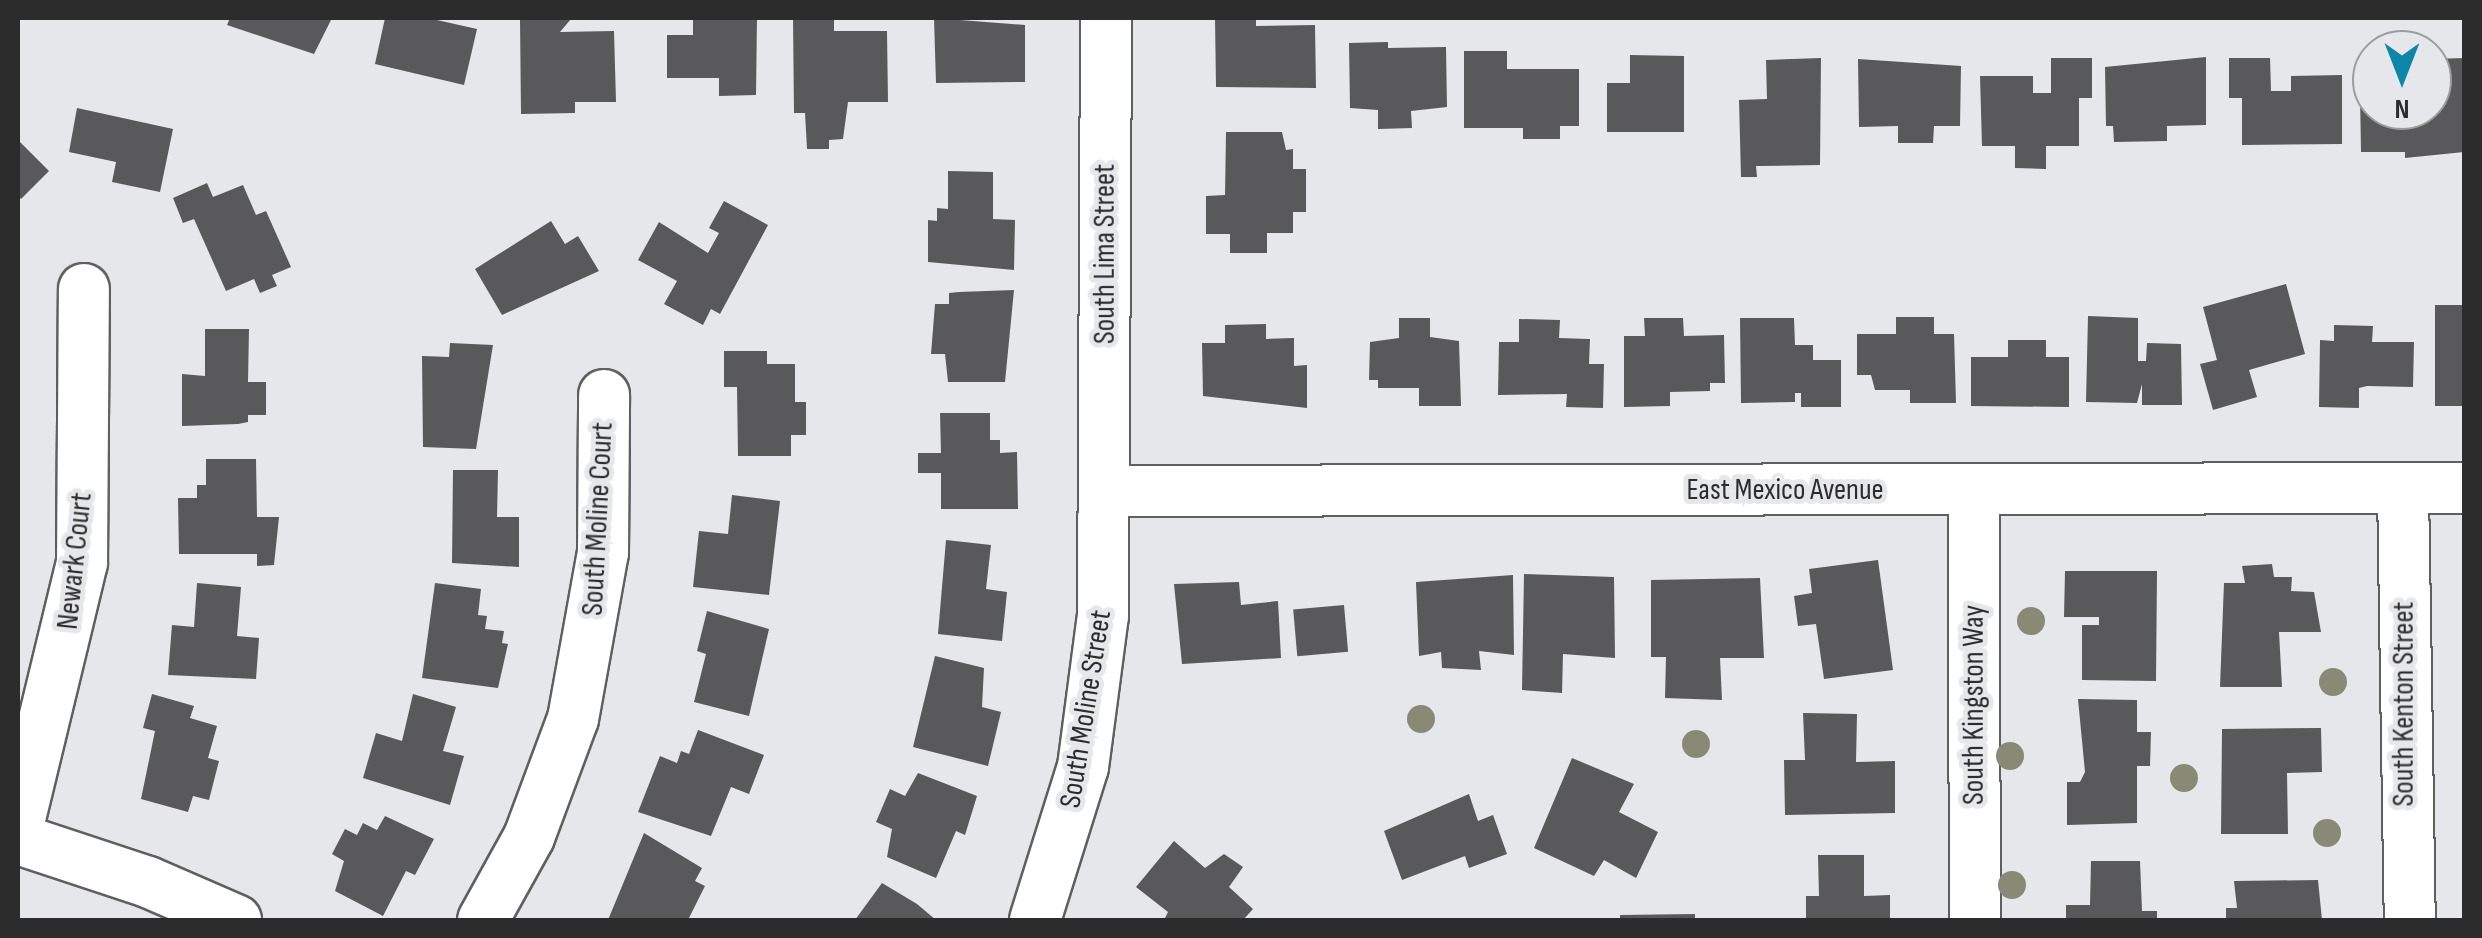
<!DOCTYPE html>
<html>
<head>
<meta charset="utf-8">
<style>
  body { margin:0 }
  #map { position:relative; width:2482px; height:938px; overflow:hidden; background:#e6e7ea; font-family:"Sofia Sans Condensed",sans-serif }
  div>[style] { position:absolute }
  .building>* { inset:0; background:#59585a; transform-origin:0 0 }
  .roads { filter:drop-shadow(2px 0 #5f5f61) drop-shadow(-2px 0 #5f5f61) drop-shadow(0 2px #5f5f61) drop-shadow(0 -2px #5f5f61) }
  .minor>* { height:50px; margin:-25px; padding:0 25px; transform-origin:25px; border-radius:25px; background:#fff }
  .trees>* { width:28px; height:28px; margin:-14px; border-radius:50%; background:#888a76 }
  span { translate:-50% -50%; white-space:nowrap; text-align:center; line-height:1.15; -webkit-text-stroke:10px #e6e7ea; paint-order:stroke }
  .street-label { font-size:30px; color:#2c2c2d }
  .frame { position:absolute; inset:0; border:20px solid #2c2c2d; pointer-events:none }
  .north { position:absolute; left:2352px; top:30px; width:100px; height:100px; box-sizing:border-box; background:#e6e7ea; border:2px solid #9c9c9e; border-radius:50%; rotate:180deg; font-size:28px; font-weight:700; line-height:40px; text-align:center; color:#2c2c2d }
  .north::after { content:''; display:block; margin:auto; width:35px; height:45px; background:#0c87aa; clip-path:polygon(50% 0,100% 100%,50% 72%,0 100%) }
</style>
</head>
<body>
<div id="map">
  <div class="building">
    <div style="clip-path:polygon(230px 18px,332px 18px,314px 54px,227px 25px)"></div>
    <div style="clip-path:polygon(385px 18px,428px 18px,477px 29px,464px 85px,375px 64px)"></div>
    <div style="clip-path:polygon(693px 18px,757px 18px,756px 95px,719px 96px,719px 78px,667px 78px,667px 35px,693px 35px)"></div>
    <div style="clip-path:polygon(793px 18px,834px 18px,834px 31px,887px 31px,888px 102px,848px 102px,843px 139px,829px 140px,829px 149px,807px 149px,805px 113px,794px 113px)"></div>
    <div style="clip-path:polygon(934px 18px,1025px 25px,1025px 82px,936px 83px)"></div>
    <div style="clip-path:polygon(1215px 18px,1256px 18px,1256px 26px,1315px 25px,1316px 88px,1216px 87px)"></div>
    <div style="clip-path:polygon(571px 19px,560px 32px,614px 31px,616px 102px,575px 102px,575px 113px,521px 114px,520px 20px)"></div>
    <div style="clip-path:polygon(1388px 42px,1388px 48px,1446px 47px,1447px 107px,1411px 111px,1412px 128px,1378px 129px,1378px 110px,1350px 108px,1349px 43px)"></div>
    <div style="clip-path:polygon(1464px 51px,1507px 51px,1507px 69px,1579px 69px,1579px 126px,1560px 126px,1560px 139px,1523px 139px,1523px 128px,1464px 128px)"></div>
    <div style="clip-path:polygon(1630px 55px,1684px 56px,1684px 132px,1607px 132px,1607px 83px,1630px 83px)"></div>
    <div style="clip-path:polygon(2206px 57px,2206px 125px,2167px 126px,2167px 141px,2114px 142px,2113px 126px,2106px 126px,2105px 67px)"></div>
    <div style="clip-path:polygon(1821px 58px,1820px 165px,1756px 166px,1757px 177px,1741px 177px,1739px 100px,1767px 99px,1766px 60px)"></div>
    <div style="clip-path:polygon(2051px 58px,2092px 58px,2092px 98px,2079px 98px,2079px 146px,2046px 146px,2046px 169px,2015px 168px,2015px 146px,1982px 146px,1980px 76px,2033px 76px,2033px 93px,2051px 93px)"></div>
    <div style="clip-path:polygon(2229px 58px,2270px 58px,2271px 91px,2291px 91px,2291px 76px,2342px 75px,2342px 144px,2242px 145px,2242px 98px,2229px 98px)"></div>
    <div style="clip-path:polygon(2464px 58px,2464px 152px,2405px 158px,2405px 152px,2361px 152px,2360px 94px,2372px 94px,2372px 110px,2431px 113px,2432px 59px)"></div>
    <div style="clip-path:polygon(1858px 59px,1961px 66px,1960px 126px,1934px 126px,1933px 143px,1898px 143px,1898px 126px,1859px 127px)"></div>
    <div style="clip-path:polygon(77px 108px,173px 129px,160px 192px,112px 182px,116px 162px,69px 152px)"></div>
    <div style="clip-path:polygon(1226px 132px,1282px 132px,1286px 150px,1293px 149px,1293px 169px,1306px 169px,1306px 212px,1293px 212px,1293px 233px,1267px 233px,1267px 253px,1230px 253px,1230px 234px,1206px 234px,1206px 196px,1225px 195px)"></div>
    <div style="clip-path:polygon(20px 142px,49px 171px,21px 199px,18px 196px)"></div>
    <div style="clip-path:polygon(948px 171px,993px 172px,993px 219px,1015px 220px,1014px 270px,928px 262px,928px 220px,937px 221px,937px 208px,948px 209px)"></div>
    <div style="clip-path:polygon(207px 183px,213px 197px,243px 185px,256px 215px,266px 211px,291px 267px,272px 275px,277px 286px,260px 293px,254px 279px,226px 291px,194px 219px,183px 223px,173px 198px)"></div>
    <div style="clip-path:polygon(724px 201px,768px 225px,720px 314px,711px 309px,703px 325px,664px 304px,677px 281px,638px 260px,659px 222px,708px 253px,719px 233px,709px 228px)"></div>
    <div style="clip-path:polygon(551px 221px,565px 244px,578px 236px,599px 271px,502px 315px,475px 269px)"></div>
    <div style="clip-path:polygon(2286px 284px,2305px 354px,2249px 370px,2257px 397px,2213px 410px,2200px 364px,2217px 360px,2203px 307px)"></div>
    <div style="clip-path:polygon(1014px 290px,1005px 382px,948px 382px,945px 354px,931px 354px,935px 304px,949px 304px,949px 293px,959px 292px)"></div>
    <div style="left:2464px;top:305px;width:101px;height:29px;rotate:90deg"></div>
    <div style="clip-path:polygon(2088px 316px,2138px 318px,2138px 361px,2146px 361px,2147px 343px,2181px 344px,2182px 405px,2142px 405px,2142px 384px,2137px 403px,2086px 402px)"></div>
    <div style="clip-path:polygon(1896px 317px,1934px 317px,1934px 334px,1954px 334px,1956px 403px,1910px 403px,1910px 390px,1875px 390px,1871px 375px,1857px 375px,1857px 334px,1896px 334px)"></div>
    <div style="clip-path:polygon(1399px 318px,1430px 318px,1430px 337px,1459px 341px,1461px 406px,1419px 406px,1419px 388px,1378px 388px,1378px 380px,1369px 380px,1370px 342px,1399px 338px)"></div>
    <div style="clip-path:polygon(1644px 318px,1683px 318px,1684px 336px,1724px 335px,1725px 383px,1710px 383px,1710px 391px,1670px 392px,1670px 406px,1624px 407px,1624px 336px,1645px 336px)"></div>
    <div style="clip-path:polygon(1740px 318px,1794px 318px,1795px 345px,1813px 345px,1813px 360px,1841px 360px,1841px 407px,1801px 407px,1801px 393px,1795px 393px,1795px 402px,1741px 403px)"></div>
    <div style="clip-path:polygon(1519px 319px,1560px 320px,1559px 338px,1590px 339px,1589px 364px,1604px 364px,1603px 408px,1566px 407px,1567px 394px,1498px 395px,1499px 342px,1519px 342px)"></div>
    <div style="clip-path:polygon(1266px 324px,1266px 339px,1294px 338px,1294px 366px,1307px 365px,1307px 408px,1203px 396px,1202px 343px,1225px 343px,1225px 325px)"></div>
    <div style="clip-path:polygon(2334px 325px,2373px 326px,2372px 342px,2414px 342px,2413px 387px,2367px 386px,2359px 388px,2359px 408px,2319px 407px,2320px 340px,2334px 341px)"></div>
    <div style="clip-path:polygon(205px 329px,249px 329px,248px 382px,266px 382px,266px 415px,248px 415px,248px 422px,238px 424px,182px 426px,182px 374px,205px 376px)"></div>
    <div style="clip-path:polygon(2008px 340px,2046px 340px,2046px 357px,2069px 357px,2069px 407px,1971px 406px,1971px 357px,2008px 357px)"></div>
    <div style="clip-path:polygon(450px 343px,493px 345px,476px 449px,423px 447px,422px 356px,449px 357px)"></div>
    <div style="clip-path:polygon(724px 351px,767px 351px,767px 364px,795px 364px,795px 402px,806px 402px,806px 435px,791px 435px,791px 456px,738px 456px,737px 387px,724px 387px)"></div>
    <div style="clip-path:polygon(940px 413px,990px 413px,990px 440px,1000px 440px,1000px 453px,1017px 452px,1018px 509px,941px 509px,941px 473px,918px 473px,918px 453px,941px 453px)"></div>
    <div style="clip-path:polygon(206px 459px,256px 459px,257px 517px,279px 517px,274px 565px,257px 566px,257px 554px,179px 554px,178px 498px,197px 498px,197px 485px,206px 485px)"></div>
    <div style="clip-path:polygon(453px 470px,498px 470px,497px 517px,519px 517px,519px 567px,452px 563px)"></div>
    <div style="clip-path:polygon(732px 495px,780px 501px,769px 595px,693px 587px,699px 531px,728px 534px)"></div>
    <div style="clip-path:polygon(946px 540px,991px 545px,986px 589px,1007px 592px,1002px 641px,938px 634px)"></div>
    <div style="clip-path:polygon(1878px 560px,1893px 670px,1824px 679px,1816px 624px,1798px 626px,1794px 596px,1812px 593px,1809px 569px)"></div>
    <div style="clip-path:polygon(2272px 564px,2274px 577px,2292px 577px,2291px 591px,2314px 592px,2321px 632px,2279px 632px,2282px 687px,2220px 687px,2224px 583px,2245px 583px,2242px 566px)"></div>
    <div style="clip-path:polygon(2065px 571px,2157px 571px,2156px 681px,2082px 680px,2082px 625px,2099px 625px,2099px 617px,2064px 617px)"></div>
    <div style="clip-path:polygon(1524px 574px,1614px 577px,1615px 658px,1563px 654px,1562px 693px,1522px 690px)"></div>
    <div style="clip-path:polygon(1513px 575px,1514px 655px,1479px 651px,1481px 670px,1442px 668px,1441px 652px,1419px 656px,1416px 582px)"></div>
    <div style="clip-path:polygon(1760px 578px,1764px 658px,1720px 658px,1722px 700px,1665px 698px,1666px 657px,1651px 657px,1651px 580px)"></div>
    <div style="clip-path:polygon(1239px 582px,1241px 605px,1278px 601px,1281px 658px,1182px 664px,1174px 584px)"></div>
    <div style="clip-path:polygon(197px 583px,241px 587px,237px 636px,259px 638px,256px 679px,168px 675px,172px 625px,194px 627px)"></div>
    <div style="clip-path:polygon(435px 583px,481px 589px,478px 615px,487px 616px,485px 629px,504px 631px,502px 643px,508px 644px,498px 688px,422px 678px)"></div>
    <div style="left:1344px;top:605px;width:47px;height:51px;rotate:85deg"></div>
    <div style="clip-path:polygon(707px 611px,769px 629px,749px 716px,694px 702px,706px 654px,697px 651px)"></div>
    <div style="clip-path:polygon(935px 656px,984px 668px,982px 707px,1001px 712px,988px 766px,913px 747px)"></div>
    <div style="clip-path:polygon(152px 694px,194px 706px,190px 718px,217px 726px,208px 758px,219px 761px,209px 800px,193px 796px,188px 812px,141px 799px,155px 731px,143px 728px)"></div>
    <div style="clip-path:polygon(413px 694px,456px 707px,443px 751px,464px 756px,450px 805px,363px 778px,376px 733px,402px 741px)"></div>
    <div style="clip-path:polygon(2078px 699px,2137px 700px,2137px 732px,2151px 732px,2150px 766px,2137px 766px,2137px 823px,2067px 825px,2067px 782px,2080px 782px,2085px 772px)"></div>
    <div style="clip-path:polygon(1803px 713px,1857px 714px,1856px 762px,1895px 761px,1895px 813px,1785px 815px,1784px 760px,1805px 760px)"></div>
    <div style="clip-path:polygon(2321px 728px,2322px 772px,2287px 773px,2288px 834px,2221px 834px,2222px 729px)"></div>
    <div style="clip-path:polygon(698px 730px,764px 755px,749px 794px,731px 787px,711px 836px,638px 812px,660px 756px,677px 763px,681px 751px,689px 754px)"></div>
    <div style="clip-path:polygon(1572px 758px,1634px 784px,1619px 812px,1658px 832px,1636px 878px,1604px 860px,1594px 876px,1534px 848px)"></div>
    <div style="clip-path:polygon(918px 773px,977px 796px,965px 835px,956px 831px,936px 878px,887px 857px,892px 829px,876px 822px,890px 789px,905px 796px)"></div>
    <div style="clip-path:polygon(1469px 794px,1478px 821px,1493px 815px,1507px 854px,1469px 868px,1465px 856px,1402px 880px,1384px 831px)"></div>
    <div style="clip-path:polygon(385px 816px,434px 839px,415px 875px,406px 871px,383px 916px,335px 891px,344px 861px,332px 854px,345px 829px,357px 835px,363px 823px,377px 830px)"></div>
    <div style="clip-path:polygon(644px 833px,702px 868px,695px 881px,705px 886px,688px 920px,608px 920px)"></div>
    <div style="clip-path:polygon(1174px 841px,1205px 868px,1224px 854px,1243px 867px,1229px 887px,1253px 909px,1243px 920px,1164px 920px,1168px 912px,1136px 887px)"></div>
    <div style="clip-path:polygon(1818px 855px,1864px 855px,1864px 896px,1890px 895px,1890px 920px,1806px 920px,1806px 896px,1819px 896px)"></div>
    <div style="clip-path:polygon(2091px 861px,2140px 861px,2142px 911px,2157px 911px,2157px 920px,2066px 920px,2066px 905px,2090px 905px)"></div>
    <div style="clip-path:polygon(2318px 880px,2322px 920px,2226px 920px,2226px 908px,2237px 908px,2234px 881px)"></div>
    <div style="clip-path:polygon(882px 883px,917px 904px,936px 920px,855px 920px)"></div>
    <div style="clip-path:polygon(1695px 914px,1695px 920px,1620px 920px,1620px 915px)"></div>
  </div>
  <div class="roads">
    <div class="minor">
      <div style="left:2403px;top:488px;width:432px;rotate:89.1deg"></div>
      <div style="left:1974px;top:489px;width:431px;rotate:89.9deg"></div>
      <div style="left:1105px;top:491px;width:1359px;rotate:-0.13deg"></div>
      <div style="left:18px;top:827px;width:272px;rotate:-76.4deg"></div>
      <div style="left:82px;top:563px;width:274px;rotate:-89.6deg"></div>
      <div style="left:18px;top:839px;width:137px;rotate:18.3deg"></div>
      <div style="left:148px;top:882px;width:96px;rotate:23.4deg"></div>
      <div style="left:483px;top:920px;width:95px;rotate:-61deg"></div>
      <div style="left:529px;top:837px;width:126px;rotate:-69.6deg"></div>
      <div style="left:573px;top:719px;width:169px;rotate:-79.8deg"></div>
      <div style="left:603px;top:553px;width:158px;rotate:-89.6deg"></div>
      <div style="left:1035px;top:920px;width:160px;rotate:-72.6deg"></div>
      <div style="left:1083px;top:767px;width:152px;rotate:-82.5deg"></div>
      <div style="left:1103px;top:616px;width:598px;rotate:-89.71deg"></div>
    </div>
  </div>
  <div class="trees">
    <div style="left:2031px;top:621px"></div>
    <div style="left:2333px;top:682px"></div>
    <div style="left:1421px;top:719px"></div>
    <div style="left:1696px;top:744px"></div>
    <div style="left:2010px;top:756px"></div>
    <div style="left:2184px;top:778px"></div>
    <div style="left:2327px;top:833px"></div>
    <div style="left:2012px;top:885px"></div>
  </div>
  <div class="street-label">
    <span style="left:1105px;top:254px;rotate:-90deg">South Lima Street</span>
    <span style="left:1785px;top:490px">East Mexico Avenue</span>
    <span style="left:598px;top:519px;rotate:-87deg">South Moline Court</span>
    <span style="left:75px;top:561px;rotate:-84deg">Newark Court</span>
    <span style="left:2404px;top:704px;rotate:-90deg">South Kenton Street</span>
    <span style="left:1974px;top:705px;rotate:-90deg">South Kingston Way</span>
    <span style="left:1086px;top:709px;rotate:-81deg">South Moline Street</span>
  </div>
  <div class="frame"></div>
  <div class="north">N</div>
</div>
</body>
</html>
